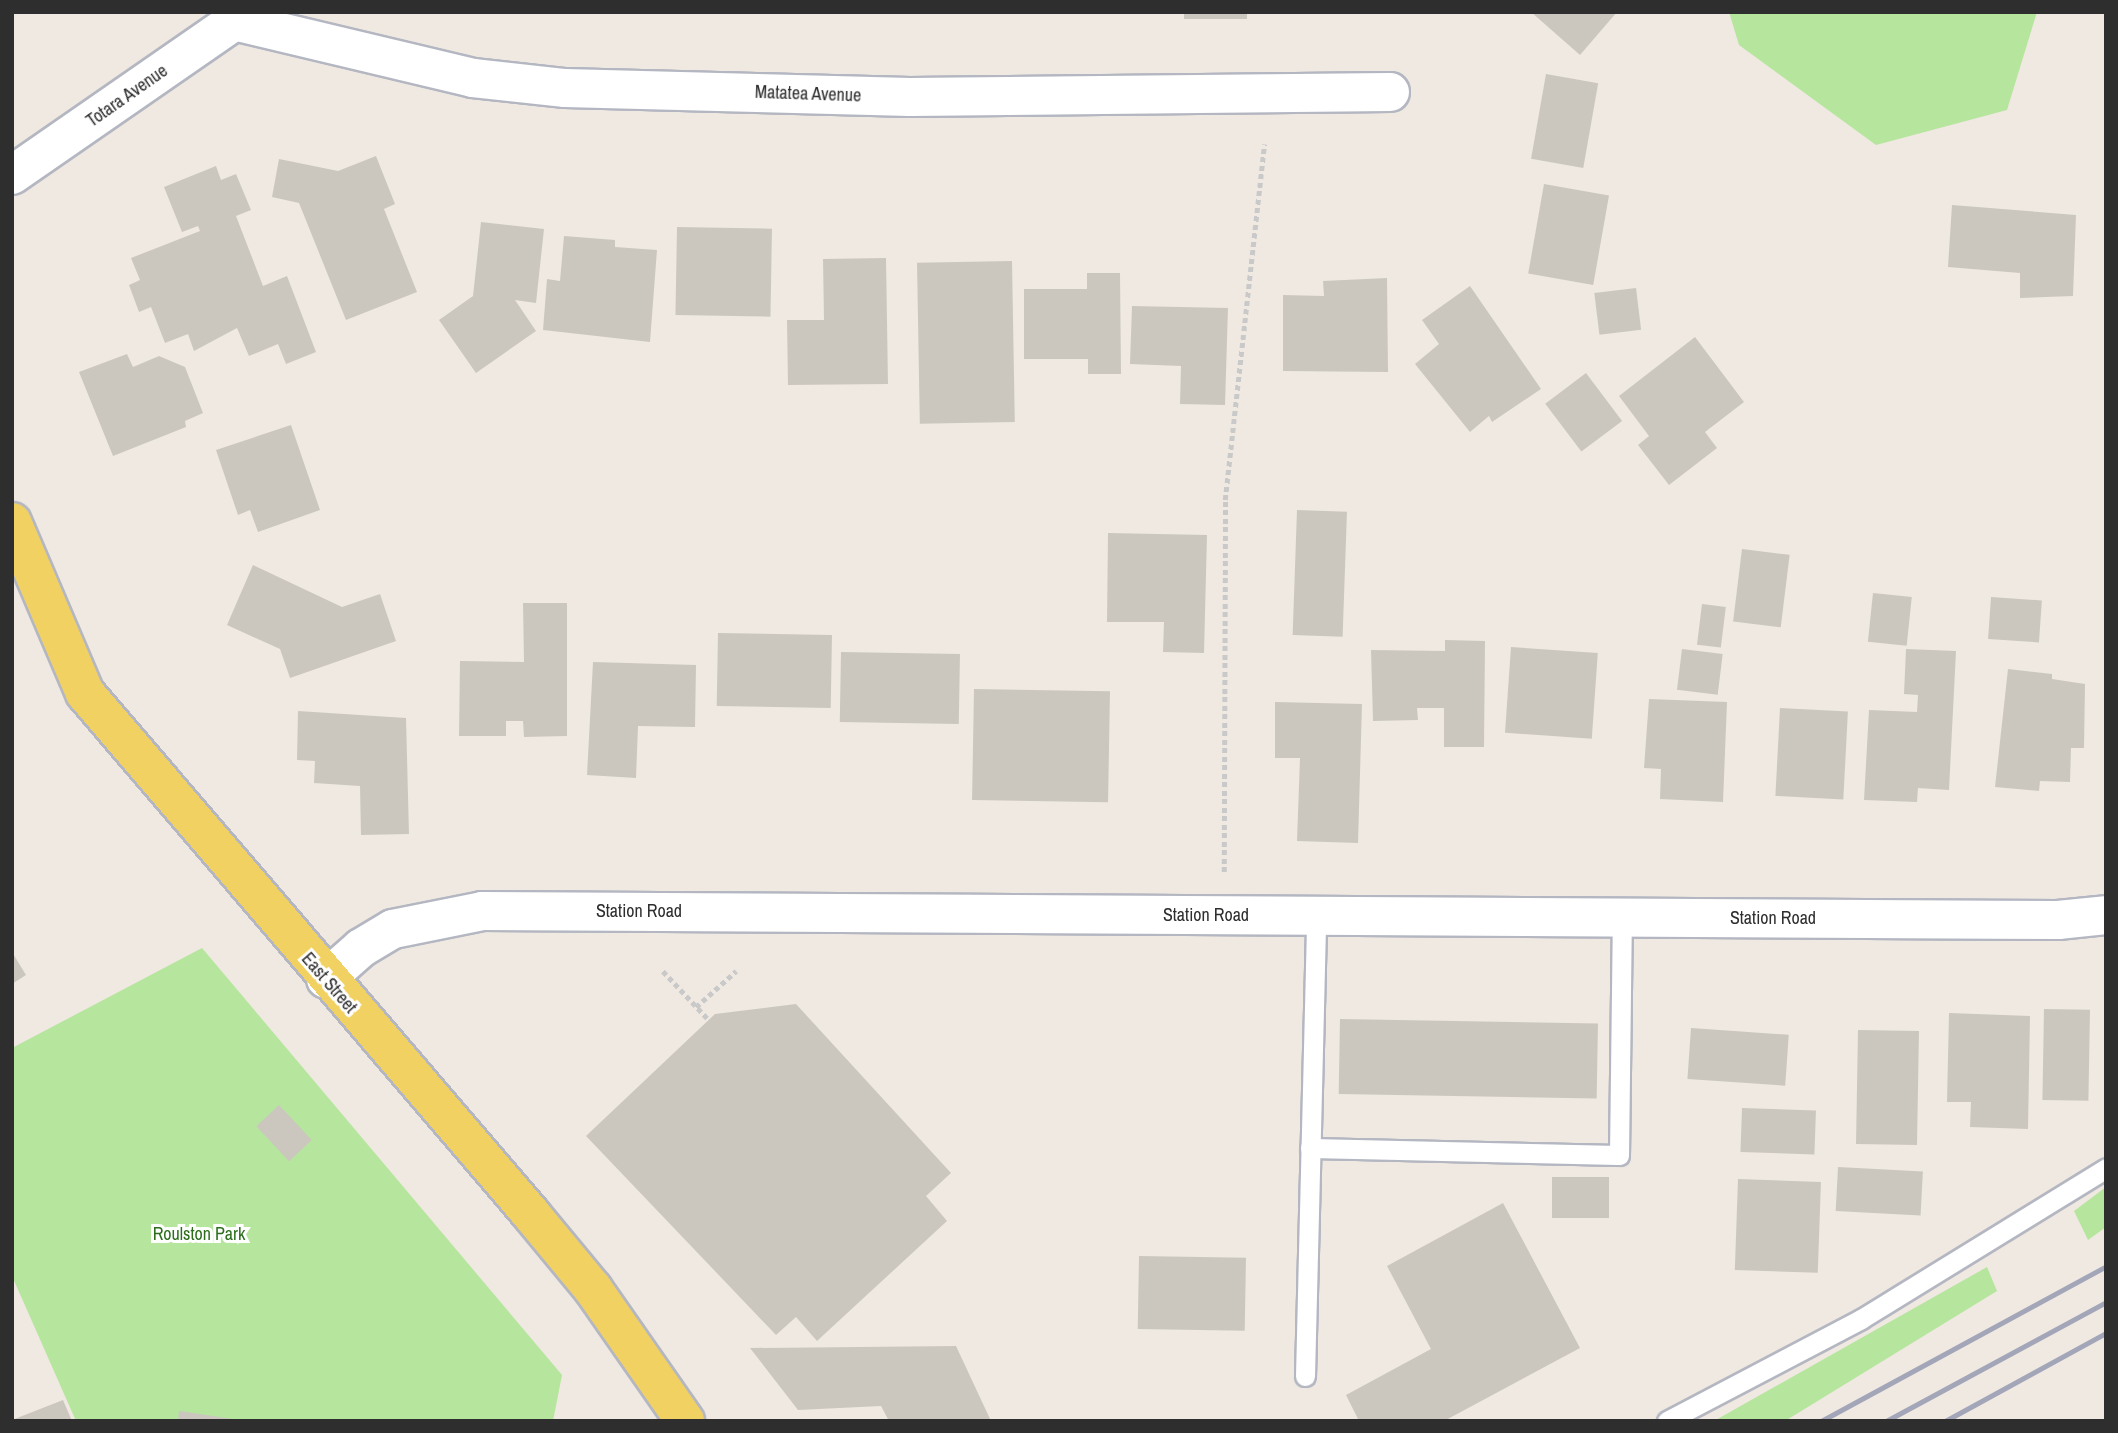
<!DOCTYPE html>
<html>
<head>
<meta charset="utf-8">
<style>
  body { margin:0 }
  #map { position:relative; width:2118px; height:1433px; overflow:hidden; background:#efe9e1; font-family:"Archivo Narrow",sans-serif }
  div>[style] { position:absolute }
  .green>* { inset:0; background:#b6e59e }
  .building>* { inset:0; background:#cbc7bf; transform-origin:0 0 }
  .path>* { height:4.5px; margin-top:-2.25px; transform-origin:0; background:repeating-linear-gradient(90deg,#c9c9c9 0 5px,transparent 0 8.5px) }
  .roads { filter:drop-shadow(2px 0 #b4b7c1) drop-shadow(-2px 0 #b4b7c1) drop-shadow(0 2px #b4b7c1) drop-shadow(0 -2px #b4b7c1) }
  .lane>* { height:19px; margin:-9.5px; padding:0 9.5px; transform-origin:9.5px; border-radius:9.5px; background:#fff }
  .street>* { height:38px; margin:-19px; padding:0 19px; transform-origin:19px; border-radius:19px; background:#fff }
  .primary>* { height:38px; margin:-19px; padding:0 19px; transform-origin:19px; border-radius:19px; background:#f2d163 }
  .rail>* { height:5px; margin:-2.5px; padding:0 2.5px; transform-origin:2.5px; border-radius:2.5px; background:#a3a6b8 }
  span { translate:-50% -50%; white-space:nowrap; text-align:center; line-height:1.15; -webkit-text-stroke:6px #fff; paint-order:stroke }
  .street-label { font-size:18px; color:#2e2e2e }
  .park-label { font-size:18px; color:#2c6e1b }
  .frame { position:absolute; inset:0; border:14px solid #2e2e2e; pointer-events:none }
</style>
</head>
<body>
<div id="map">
  <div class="green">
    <div style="clip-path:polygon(1729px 12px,2037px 12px,2007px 110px,1876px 145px,1739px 45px)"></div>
    <div style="clip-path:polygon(202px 948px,562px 1375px,553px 1421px,76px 1421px,12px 1276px,12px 1048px)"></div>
    <div style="clip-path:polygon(2106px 1187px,2106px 1227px,2088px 1240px,2074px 1211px)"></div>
    <div style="clip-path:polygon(1987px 1267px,1997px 1291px,1785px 1421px,1714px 1421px)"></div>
  </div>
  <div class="building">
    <div style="left:1184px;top:12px;width:63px;height:7px"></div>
    <div style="clip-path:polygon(1531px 12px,1617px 12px,1580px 55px)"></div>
    <div style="left:1546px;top:74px;width:53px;height:86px;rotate:10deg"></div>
    <div style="clip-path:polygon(376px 156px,395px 204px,384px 209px,417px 292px,346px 320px,299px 203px,272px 197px,279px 159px,338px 171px)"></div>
    <div style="clip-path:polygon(216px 166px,221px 180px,236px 174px,251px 210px,236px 216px,263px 286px,287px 276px,316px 352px,286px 364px,278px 344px,249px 356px,237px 328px,194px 351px,188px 334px,165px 343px,151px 307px,139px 312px,129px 285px,140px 280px,131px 258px,200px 231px,198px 226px,182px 232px,164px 187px)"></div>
    <div style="left:1544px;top:184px;width:66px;height:91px;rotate:10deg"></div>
    <div style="clip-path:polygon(1952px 205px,2076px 215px,2073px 296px,2020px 298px,2020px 273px,1948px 267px)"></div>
    <div style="clip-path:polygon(481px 222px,544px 229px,536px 303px,515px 300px,536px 331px,476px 373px,439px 320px,473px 296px)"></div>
    <div style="left:677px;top:227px;width:95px;height:88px;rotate:1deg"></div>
    <div style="clip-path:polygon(564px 236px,615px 240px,615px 247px,657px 250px,650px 342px,543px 330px,547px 279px,560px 281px)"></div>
    <div style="clip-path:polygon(886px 258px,888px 384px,788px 385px,787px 320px,824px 320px,823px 259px)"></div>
    <div style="left:1012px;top:261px;width:161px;height:95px;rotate:89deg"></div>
    <div style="clip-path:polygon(1087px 273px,1120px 273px,1121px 374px,1088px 374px,1088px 359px,1024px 359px,1024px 289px,1087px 289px)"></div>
    <div style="clip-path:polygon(1387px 278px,1388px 372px,1283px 371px,1283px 295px,1324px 296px,1323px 281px)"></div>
    <div style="clip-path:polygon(1470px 286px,1541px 389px,1492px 422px,1489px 416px,1470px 432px,1415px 364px,1439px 344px,1422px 320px)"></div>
    <div style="left:1636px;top:288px;width:42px;height:42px;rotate:83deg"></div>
    <div style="clip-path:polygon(1132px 306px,1228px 308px,1225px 405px,1180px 404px,1181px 366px,1130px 364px)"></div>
    <div style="clip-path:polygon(1695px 337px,1744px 402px,1705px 432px,1717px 448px,1669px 485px,1638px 445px,1649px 436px,1619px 396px)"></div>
    <div style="clip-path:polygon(127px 354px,133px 367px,159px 356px,185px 367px,203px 413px,185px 421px,186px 427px,113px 456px,79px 372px)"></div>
    <div style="left:1586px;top:373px;width:60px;height:51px;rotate:53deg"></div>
    <div style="clip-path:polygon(291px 425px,320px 510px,258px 532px,250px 510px,238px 515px,216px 450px)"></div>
    <div style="left:1297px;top:510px;width:50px;height:125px;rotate:2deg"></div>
    <div style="clip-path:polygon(1108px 533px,1207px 535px,1204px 653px,1163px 652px,1164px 622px,1107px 622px)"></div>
    <div style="left:1742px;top:549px;width:48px;height:73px;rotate:7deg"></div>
    <div style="clip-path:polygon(253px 565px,342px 607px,380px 594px,396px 641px,290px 678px,280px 649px,227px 625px)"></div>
    <div style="left:1873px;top:593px;width:39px;height:49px;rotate:6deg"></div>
    <div style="left:1991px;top:597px;width:51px;height:42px;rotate:4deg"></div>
    <div style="clip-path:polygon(523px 603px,567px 603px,567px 736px,524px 737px,523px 721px,506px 721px,506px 736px,459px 736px,460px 661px,524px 662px)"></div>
    <div style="left:1702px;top:604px;width:24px;height:41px;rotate:7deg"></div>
    <div style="left:718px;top:633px;width:114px;height:73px;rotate:1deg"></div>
    <div style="clip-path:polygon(1445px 640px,1485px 641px,1484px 747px,1444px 747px,1444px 708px,1417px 708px,1418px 720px,1373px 721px,1371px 650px,1445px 651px)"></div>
    <div style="left:1511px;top:647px;width:87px;height:86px;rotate:4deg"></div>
    <div style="left:1682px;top:649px;width:41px;height:41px;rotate:7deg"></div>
    <div style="clip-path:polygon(1906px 649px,1956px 651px,1949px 790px,1918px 788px,1917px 802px,1864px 800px,1869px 710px,1917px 712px,1918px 695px,1904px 694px)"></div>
    <div style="left:841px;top:652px;width:119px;height:70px;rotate:1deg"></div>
    <div style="clip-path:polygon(593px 662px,696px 665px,695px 727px,638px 726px,636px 778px,587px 775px)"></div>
    <div style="clip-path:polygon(2008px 669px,2052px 674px,2052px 679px,2085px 684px,2084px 748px,2071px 748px,2070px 782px,2040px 781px,2039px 791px,1995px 787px)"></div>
    <div style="left:974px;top:689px;width:136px;height:111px;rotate:1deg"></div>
    <div style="clip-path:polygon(1649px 699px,1727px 702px,1723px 802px,1660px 799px,1661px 769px,1644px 768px)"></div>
    <div style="clip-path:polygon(1275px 702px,1362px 704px,1358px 843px,1297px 841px,1300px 758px,1275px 758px)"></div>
    <div style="left:1780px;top:708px;width:68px;height:88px;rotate:3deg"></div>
    <div style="clip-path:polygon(298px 711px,406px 718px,409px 834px,361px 835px,360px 786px,314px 783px,315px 761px,297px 760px)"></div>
    <div style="clip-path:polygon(12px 952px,26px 975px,12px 984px)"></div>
    <div style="clip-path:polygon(796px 1004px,951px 1173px,926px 1196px,947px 1221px,817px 1341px,796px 1317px,776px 1335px,586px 1136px,715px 1014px)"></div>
    <div style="left:2044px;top:1009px;width:46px;height:91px;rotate:1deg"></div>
    <div style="clip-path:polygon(1949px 1013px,2030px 1016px,2028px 1129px,1970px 1127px,1971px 1102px,1947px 1102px)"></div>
    <div style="left:1340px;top:1019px;width:258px;height:75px;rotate:1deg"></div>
    <div style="left:1691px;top:1028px;width:98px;height:51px;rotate:4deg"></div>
    <div style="left:1858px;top:1030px;width:61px;height:114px;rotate:1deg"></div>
    <div style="left:279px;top:1105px;width:48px;height:31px;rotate:47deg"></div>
    <div style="left:1742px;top:1108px;width:74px;height:44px;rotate:2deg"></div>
    <div style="left:1838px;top:1167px;width:85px;height:44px;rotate:3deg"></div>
    <div style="left:1552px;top:1177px;width:57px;height:41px"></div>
    <div style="left:1738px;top:1179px;width:83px;height:91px;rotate:2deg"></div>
    <div style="clip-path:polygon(1503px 1203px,1580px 1348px,1444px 1421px,1359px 1421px,1346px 1395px,1431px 1349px,1387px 1266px)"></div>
    <div style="left:1139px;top:1256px;width:107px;height:73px;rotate:1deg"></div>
    <div style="clip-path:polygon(956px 1346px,991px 1421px,889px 1421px,881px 1406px,798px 1410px,750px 1348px)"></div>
    <div style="clip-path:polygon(63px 1400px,72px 1421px,12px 1421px,12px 1420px)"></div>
    <div style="clip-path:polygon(179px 1411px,233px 1419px,233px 1421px,178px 1421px)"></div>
  </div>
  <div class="path">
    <div style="left:1224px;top:872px;width:372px;rotate:-89.8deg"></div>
    <div style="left:1225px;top:500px;width:358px;rotate:-83.7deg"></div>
    <div style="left:663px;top:971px;width:67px;rotate:46.8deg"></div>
    <div style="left:696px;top:1007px;width:54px;rotate:-42deg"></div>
  </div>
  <div class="roads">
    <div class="lane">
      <div style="left:1310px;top:1148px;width:309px;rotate:1.3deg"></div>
      <div style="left:1619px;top:1155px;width:238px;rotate:-89.3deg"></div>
      <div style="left:1305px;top:1376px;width:460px;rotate:-88.6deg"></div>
      <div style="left:1667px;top:1421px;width:219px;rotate:-27.7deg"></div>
      <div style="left:1861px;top:1319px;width:288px;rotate:-31.6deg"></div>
    </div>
    <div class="street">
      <div style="left:234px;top:21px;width:246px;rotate:13.4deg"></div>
      <div style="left:473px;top:78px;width:93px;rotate:6.2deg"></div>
      <div style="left:565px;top:88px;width:345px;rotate:1.5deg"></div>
      <div style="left:910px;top:97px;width:480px;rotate:-0.6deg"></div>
      <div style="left:12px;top:175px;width:270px;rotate:-34.7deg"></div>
      <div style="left:234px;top:21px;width:9px;rotate:-77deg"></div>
      <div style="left:326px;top:979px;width:47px;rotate:-41.5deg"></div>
      <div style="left:361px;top:948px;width:37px;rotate:-31deg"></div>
      <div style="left:393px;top:929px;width:91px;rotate:-11.4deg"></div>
      <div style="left:482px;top:911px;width:1576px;rotate:0.33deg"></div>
      <div style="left:2058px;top:920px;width:48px;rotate:-5.9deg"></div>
    </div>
    <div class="primary">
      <div style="left:12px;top:522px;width:186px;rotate:66.9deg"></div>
      <div style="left:85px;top:693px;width:686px;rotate:49.43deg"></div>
      <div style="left:531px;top:1214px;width:97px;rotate:50.4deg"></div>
      <div style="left:593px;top:1289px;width:161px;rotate:55.1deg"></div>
    </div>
  </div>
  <div class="rail">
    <div style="left:1821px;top:1421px;width:324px;rotate:-28.5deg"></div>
    <div style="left:1886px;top:1421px;width:250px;rotate:-28.4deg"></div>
    <div style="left:1945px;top:1421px;width:183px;rotate:-28.7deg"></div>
  </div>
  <div class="street-label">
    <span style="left:808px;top:94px;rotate:2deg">Matatea Avenue</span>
    <span style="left:127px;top:96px;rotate:-35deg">Totara Avenue</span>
    <span style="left:639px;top:911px">Station Road</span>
    <span style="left:1206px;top:915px">Station Road</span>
    <span style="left:1773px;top:918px">Station Road</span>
    <span style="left:329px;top:983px;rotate:49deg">East Street</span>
  </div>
  <div class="park-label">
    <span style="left:199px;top:1234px">Roulston Park</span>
  </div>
  <div class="frame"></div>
</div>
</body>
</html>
